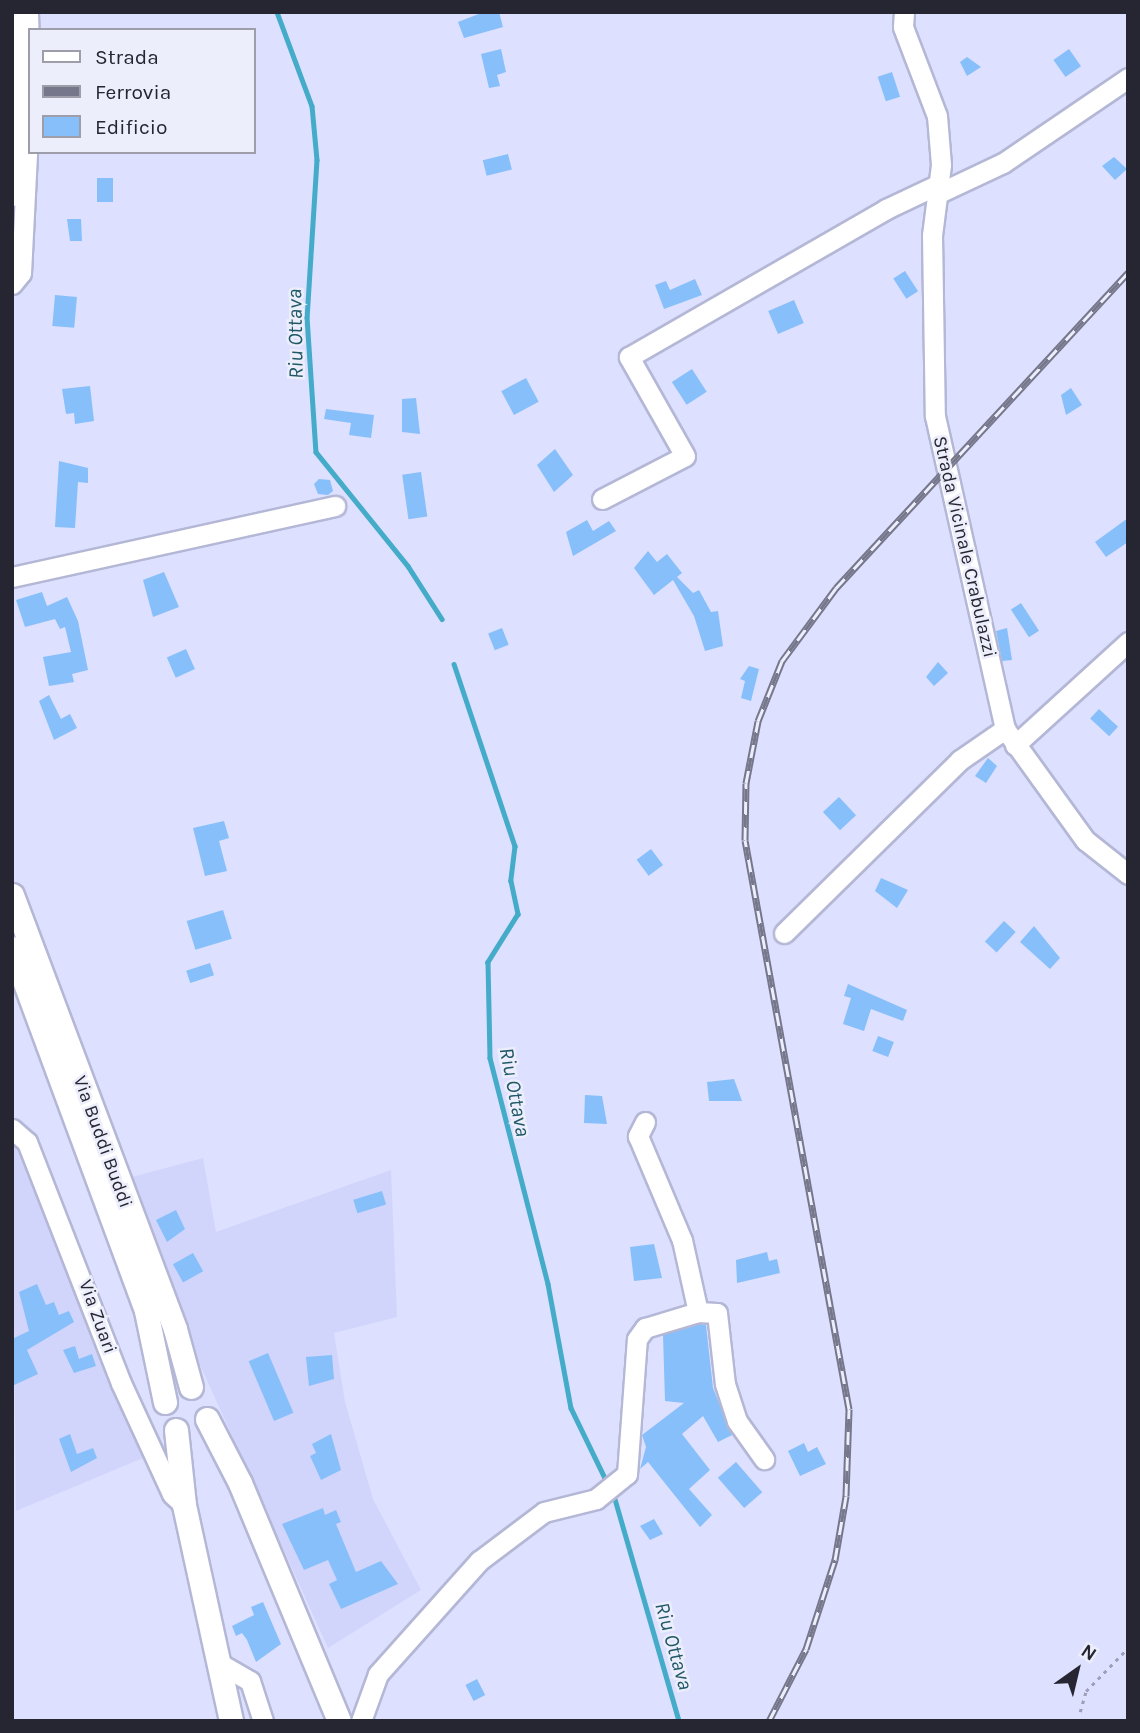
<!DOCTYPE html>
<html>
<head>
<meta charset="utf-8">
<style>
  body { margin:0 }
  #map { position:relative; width:1140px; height:1733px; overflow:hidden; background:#dde0ff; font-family:Karla,sans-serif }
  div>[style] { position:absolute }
  .built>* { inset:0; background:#d1d5fb }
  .stream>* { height:4.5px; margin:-2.25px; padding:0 2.25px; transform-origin:2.25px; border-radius:2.25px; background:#44abc8 }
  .building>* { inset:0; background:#87bffa; transform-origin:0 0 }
  .path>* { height:2.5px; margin-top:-1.25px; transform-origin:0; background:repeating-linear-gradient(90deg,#9d9fb7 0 3.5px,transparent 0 8.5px) }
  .roads { filter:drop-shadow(2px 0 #b4b7d5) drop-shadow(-2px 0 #b4b7d5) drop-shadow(0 2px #b4b7d5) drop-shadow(0 -2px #b4b7d5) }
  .minor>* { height:19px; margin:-9.5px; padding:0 9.5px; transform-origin:9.5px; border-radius:9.5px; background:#fff }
  .major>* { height:23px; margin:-11.5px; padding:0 11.5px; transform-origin:11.5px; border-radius:11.5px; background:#fff }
  .rail>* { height:7px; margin-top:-3.5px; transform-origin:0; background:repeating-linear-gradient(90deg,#edeefb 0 13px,#76778b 0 26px); box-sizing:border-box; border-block:2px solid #76778b }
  span { translate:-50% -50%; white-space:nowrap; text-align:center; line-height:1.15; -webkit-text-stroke:5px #edeefb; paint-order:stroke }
  .street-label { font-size:19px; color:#252631 }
  .water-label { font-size:21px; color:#205868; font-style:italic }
  .frame { position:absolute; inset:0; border:14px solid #252631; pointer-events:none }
  .legend { position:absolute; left:28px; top:28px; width:228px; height:126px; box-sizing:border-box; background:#edeefb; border:2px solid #9d9eaa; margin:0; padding:9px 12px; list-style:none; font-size:21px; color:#252631 }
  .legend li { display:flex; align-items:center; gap:14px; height:35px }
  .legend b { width:35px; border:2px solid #9d9eaa }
  .north { position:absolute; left:1042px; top:1635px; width:70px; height:70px; -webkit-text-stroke:5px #edeefb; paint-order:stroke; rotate:34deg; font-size:19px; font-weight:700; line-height:28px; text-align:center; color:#252631 }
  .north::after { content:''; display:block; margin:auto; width:24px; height:32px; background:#252631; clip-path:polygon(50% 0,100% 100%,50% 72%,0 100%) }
</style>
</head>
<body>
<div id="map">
  <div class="built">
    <div style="clip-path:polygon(12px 1142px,35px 1168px,148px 1456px,16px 1511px)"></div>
    <div style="clip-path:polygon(203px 1158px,216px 1232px,391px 1170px,397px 1317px,334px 1333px,345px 1402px,373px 1499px,421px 1590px,328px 1648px,117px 1181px)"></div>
  </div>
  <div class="stream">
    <div style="left:277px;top:12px;width:100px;rotate:69.6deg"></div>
    <div style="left:312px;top:106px;width:54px;rotate:84.7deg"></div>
    <div style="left:317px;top:160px;width:157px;rotate:93.6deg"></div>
    <div style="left:307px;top:317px;width:135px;rotate:86.2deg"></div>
    <div style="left:316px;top:452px;width:146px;rotate:51.1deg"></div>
    <div style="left:408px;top:566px;width:63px;rotate:57.3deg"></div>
    <div style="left:454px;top:664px;width:192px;rotate:71.5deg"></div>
    <div style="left:515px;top:846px;width:35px;rotate:97deg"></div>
    <div style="left:511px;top:881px;width:34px;rotate:78deg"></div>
    <div style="left:518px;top:914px;width:57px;rotate:122deg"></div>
    <div style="left:488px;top:962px;width:96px;rotate:88.8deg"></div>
    <div style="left:490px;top:1058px;width:233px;rotate:75.6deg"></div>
    <div style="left:548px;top:1284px;width:126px;rotate:79.5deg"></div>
    <div style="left:571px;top:1408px;width:82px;rotate:64.1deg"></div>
    <div style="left:615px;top:1499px;width:231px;rotate:73.9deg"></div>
  </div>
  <div class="building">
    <div style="clip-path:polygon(484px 12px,499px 12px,503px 27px,464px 38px,458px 22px)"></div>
    <div style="clip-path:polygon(501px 49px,506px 72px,497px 75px,500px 86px,489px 88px,481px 54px)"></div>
    <div style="left:1069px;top:49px;width:21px;height:19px;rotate:55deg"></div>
    <div style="clip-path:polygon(967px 57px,981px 67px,967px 76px,960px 62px)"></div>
    <div style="left:892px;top:72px;width:26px;height:15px;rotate:72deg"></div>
    <div style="left:508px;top:154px;width:16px;height:26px;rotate:76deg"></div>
    <div style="clip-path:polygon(1114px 157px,1127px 169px,1115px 180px,1102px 166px)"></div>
    <div style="left:97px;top:178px;width:16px;height:24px"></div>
    <div style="clip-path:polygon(67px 219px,81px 219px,82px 241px,70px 241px)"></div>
    <div style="left:905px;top:271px;width:24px;height:14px;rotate:57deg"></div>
    <div style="clip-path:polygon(695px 279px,702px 295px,664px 309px,655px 285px,666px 281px,670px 290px)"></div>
    <div style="left:55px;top:295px;width:22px;height:31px;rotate:5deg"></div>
    <div style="left:794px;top:300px;width:25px;height:28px;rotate:67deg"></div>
    <div style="left:692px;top:369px;width:27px;height:24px;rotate:57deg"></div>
    <div style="left:526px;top:378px;width:27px;height:28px;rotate:62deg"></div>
    <div style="clip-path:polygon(90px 386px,94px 421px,75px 424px,74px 413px,66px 414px,62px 389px)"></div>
    <div style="clip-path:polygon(1071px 388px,1082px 405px,1066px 415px,1061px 395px)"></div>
    <div style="clip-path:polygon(416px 398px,420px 434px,402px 432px,402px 399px)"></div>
    <div style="clip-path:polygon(326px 409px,374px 415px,371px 438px,349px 435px,351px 423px,324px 419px)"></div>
    <div style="clip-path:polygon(555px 449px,573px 475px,554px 492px,537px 465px)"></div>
    <div style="clip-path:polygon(59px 461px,88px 468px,88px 483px,78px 482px,75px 528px,55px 527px)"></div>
    <div style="left:421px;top:472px;width:45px;height:19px;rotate:82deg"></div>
    <div style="clip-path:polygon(319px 479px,330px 480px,333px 491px,328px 495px,318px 494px,314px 484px)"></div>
    <div style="clip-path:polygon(1128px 518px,1128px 542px,1106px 557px,1095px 542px)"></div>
    <div style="clip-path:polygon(587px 520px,593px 531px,609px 521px,616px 531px,573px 556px,566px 532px)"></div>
    <div style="clip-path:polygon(648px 551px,657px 562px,667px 554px,682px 573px,677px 577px,693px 593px,699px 590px,711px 612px,718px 611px,723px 646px,705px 651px,694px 616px,673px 580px,654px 595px,634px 568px)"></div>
    <div style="clip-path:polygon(164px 572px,179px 607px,153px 617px,143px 580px)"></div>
    <div style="clip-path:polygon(42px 592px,47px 606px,67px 597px,78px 621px,88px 670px,72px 674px,74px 682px,49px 686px,43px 657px,71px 652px,65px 627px,60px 629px,55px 619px,25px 627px,16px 600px)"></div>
    <div style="left:1021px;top:603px;width:33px;height:12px;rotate:57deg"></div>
    <div style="left:502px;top:628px;width:18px;height:15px;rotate:68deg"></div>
    <div style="clip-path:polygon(1007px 628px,1012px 660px,1002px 661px,996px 631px)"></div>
    <div style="left:186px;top:649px;width:22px;height:21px;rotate:66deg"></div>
    <div style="clip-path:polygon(938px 662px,948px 673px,934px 686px,926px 677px)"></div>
    <div style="clip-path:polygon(749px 666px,759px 669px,751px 701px,741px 698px,745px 681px,740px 679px)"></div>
    <div style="clip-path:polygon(49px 695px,61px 719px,70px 714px,77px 728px,54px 740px,39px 701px)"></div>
    <div style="left:1099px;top:709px;width:26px;height:13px;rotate:43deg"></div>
    <div style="clip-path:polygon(988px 758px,997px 766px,986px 783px,975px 776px)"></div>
    <div style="left:839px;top:797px;width:25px;height:22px;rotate:47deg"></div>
    <div style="clip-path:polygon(224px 821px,229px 838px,219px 841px,227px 871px,205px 876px,193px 828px)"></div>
    <div style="left:651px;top:849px;width:20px;height:18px;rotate:53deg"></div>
    <div style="clip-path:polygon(881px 878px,908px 890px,897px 908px,875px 891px)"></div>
    <div style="left:223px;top:910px;width:30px;height:38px;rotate:73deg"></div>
    <div style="left:1004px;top:921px;width:16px;height:28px;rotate:43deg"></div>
    <div style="clip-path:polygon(1034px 926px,1060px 958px,1050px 969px,1020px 942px)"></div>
    <div style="left:210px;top:963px;width:13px;height:25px;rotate:72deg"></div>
    <div style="clip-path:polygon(848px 984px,907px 1010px,903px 1021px,871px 1009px,864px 1031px,843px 1024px,851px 998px,844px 996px)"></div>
    <div style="left:878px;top:1036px;width:17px;height:16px;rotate:21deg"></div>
    <div style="clip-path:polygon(734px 1079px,742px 1101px,709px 1101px,707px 1082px)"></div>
    <div style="clip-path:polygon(585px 1095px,602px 1096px,607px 1124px,584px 1123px)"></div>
    <div style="left:382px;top:1191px;width:14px;height:30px;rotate:73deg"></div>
    <div style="clip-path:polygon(176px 1210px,185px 1229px,167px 1242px,156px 1220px)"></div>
    <div style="clip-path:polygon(654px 1244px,662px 1278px,634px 1281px,630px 1247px)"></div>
    <div style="clip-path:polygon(767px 1252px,769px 1261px,777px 1259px,780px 1273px,737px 1283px,736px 1260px)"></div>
    <div style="left:193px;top:1253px;width:21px;height:23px;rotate:61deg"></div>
    <div style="clip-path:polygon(37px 1284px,46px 1305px,54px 1302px,59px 1315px,69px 1311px,74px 1322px,27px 1350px,38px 1374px,12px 1386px,12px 1339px,29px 1331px,19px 1292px)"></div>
    <div style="clip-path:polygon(699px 1324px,706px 1325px,713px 1388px,732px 1435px,718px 1442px,703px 1416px,682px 1434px,710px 1470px,689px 1489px,712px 1515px,700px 1527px,648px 1462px,640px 1469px,646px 1447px,642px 1435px,684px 1403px,665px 1401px,663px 1335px)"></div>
    <div style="clip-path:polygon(75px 1346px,79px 1359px,92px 1354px,96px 1366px,74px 1373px,63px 1350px)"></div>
    <div style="left:268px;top:1353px;width:65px;height:21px;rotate:67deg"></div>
    <div style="clip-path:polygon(332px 1355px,334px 1379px,309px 1386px,306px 1357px)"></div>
    <div style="clip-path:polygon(70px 1434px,77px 1454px,93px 1448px,97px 1458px,71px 1472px,59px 1439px)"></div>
    <div style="clip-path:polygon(331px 1434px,341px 1470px,321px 1480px,310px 1456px,316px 1453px,312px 1444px)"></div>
    <div style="clip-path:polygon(804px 1443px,808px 1452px,817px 1447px,826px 1464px,800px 1476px,788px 1451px)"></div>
    <div style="left:736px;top:1462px;width:40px;height:24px;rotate:49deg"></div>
    <div style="clip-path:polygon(323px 1508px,325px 1515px,336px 1510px,341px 1522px,336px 1524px,356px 1572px,381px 1561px,398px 1584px,341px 1609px,329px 1584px,337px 1580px,328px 1560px,304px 1570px,282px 1524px)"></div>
    <div style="clip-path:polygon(654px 1519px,663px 1534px,650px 1540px,640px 1526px)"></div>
    <div style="clip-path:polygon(263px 1602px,281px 1644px,256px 1662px,247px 1640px,242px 1633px,236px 1636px,232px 1626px,254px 1615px,251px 1607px)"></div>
    <div style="left:477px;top:1679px;width:18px;height:13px;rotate:63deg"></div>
  </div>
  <div class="path">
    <div style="left:1080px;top:1712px;width:22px;rotate:-74deg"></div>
    <div style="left:1086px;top:1691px;width:60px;rotate:-45.7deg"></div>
  </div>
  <div class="roads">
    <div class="minor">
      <div style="left:28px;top:12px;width:77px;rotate:88.5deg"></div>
      <div style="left:904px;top:12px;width:15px;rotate:94deg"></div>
      <div style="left:903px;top:27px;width:95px;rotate:69.1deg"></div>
      <div style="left:937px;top:116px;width:49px;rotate:85.3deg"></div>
      <div style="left:941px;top:165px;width:71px;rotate:97.3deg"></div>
      <div style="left:932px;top:235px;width:181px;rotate:89.1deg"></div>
      <div style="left:935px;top:416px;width:321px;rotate:77.4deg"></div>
      <div style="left:1005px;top:729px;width:137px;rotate:54.2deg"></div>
      <div style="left:1085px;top:840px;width:55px;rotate:38.3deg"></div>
      <div style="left:937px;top:194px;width:73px;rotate:-25.2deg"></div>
      <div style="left:1003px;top:163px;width:151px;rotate:-34.2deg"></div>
      <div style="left:12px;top:284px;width:14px;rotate:-51deg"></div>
      <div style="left:21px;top:273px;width:178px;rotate:-87.1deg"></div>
      <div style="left:602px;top:499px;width:93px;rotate:-27.4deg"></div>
      <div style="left:685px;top:456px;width:114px;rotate:-119.5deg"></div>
      <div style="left:629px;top:357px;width:297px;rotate:-29.9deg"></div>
      <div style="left:886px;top:209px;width:59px;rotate:-25.3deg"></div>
      <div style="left:12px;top:577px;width:331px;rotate:-12.4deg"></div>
      <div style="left:1015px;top:745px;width:153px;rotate:-42.3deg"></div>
      <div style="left:784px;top:933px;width:247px;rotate:-44.5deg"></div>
      <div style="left:960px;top:760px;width:55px;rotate:-34.6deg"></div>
      <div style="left:645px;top:1122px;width:16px;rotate:117deg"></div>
      <div style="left:638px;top:1136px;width:113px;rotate:67.1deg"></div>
      <div style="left:682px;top:1240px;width:74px;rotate:77.5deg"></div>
      <div style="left:12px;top:1129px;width:20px;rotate:41deg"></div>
      <div style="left:27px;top:1142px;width:259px;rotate:68.7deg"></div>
      <div style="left:121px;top:1383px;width:122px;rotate:65.3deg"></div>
      <div style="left:172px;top:1494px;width:16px;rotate:43deg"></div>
      <div style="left:217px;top:1662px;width:38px;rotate:30deg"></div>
      <div style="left:250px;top:1681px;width:42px;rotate:72deg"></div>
      <div style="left:361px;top:1721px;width:50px;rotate:-70.1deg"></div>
      <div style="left:378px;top:1674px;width:152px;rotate:-48.2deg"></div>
      <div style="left:479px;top:1561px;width:81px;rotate:-37deg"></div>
      <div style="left:544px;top:1512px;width:54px;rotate:-14deg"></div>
      <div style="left:596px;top:1499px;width:40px;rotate:-39deg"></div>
      <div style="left:627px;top:1474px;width:135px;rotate:-85.8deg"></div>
      <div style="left:637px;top:1339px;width:14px;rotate:-54deg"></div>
      <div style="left:645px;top:1328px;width:55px;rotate:-16.8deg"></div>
      <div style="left:698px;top:1312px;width:19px;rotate:3deg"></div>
      <div style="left:717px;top:1313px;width:71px;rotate:83.6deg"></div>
      <div style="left:725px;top:1384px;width:39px;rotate:72deg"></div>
      <div style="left:737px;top:1421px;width:47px;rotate:54.6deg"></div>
    </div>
    <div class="major">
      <div style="left:12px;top:194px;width:182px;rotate:-89.7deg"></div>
      <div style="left:12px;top:895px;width:464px;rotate:69.4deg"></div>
      <div style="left:175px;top:1329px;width:60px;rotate:74.6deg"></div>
      <div style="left:12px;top:948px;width:387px;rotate:69.7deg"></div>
      <div style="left:146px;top:1311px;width:93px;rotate:78.2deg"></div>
      <div style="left:207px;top:1419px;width:72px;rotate:62.7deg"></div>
      <div style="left:240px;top:1483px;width:258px;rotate:67.4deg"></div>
      <div style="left:176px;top:1430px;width:75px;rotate:83.9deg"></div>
      <div style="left:184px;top:1505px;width:221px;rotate:77.7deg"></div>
    </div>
  </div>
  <div class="rail">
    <div style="left:769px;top:1721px;width:81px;rotate:-62.8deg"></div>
    <div style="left:806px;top:1649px;width:94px;rotate:-72deg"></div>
    <div style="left:835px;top:1560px;width:65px;rotate:-80.2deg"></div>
    <div style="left:846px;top:1496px;width:87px;rotate:-88deg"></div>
    <div style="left:849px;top:1409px;width:578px;rotate:-100.36deg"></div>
    <div style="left:745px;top:840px;width:57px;rotate:-89deg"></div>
    <div style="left:746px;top:783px;width:63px;rotate:-79deg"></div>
    <div style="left:758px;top:721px;width:65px;rotate:-68.2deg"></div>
    <div style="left:782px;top:661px;width:91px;rotate:-53.5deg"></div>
    <div style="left:836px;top:588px;width:430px;rotate:-47.2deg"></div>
  </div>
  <div class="street-label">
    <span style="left:964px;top:547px;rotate:77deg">Strada Vicinale Crabulazzi</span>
    <span style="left:102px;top:1142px;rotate:70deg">Via Buddi Buddi</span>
    <span style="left:97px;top:1317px;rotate:70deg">Via Zuari</span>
  </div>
  <div class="water-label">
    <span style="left:295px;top:334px;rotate:-91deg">Riu Ottava</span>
    <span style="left:515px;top:1092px;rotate:79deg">Riu Ottava</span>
    <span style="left:674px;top:1646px;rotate:74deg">Riu Ottava</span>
  </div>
  <div class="frame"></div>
  <ul class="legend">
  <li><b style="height:9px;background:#fff"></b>Strada</li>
  <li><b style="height:9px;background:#76778b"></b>Ferrovia</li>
  <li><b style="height:19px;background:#87bffa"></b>Edificio</li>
  </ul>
  <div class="north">N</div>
</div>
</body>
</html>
